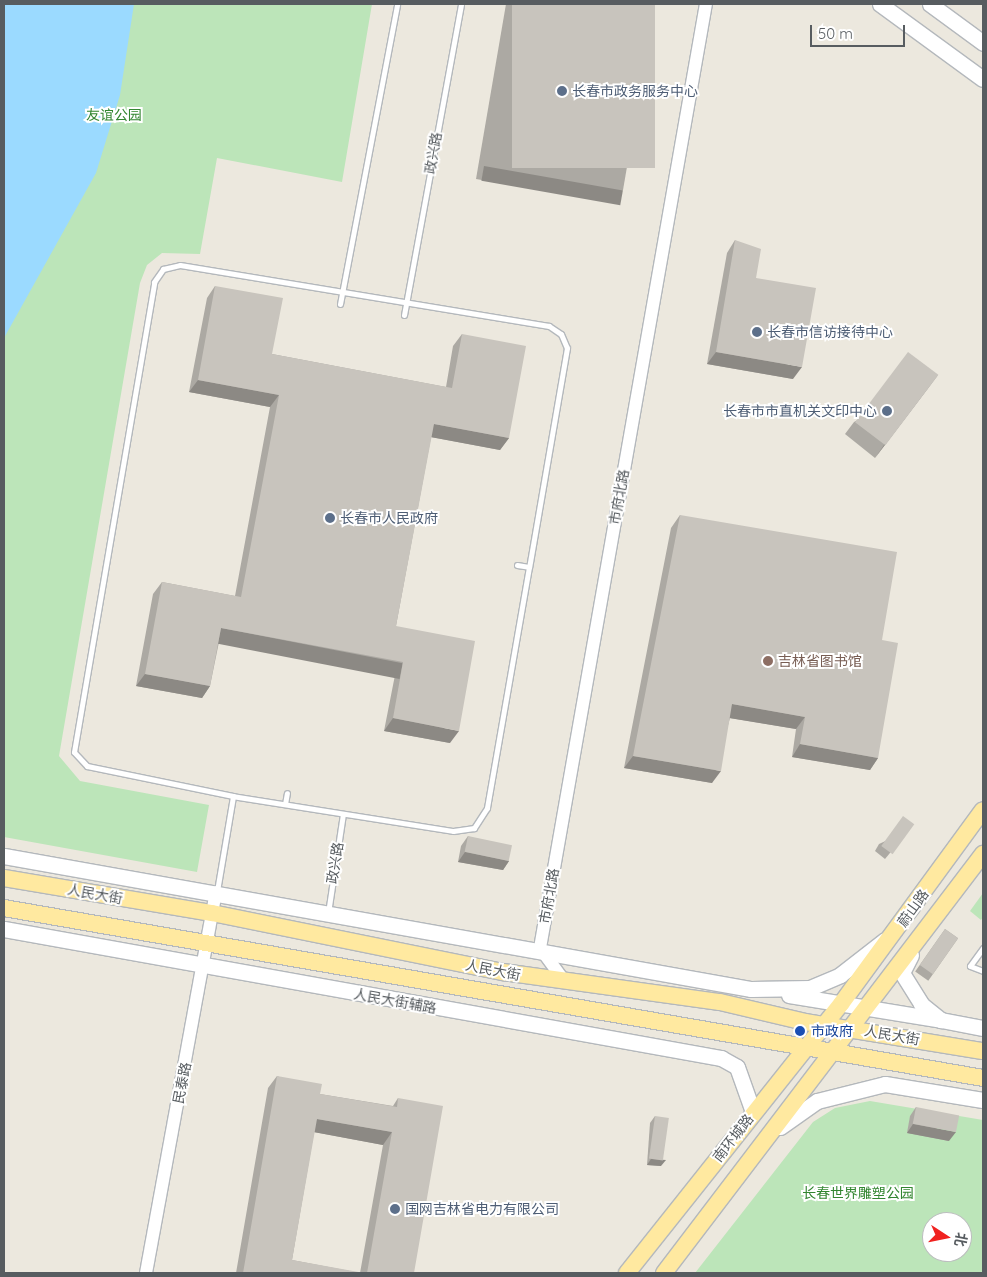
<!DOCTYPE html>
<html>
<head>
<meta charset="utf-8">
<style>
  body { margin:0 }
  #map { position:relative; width:987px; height:1277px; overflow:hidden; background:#ece8de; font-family:Quicksand,"Noto Sans SC",sans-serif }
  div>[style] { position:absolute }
  .green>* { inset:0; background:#bce5b9 }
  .water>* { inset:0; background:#9bdaff }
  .roads { filter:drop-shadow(1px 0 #b4b8bc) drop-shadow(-1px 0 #b4b8bc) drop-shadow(0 1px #b4b8bc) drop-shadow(0 -1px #b4b8bc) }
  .service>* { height:5px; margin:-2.5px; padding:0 2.5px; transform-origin:2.5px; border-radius:2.5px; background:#fff }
  .tertiary>* { height:12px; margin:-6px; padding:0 6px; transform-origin:6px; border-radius:6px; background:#fff }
  .secondary>* { height:15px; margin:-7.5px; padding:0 7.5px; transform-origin:7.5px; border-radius:7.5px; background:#fff }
  .primary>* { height:16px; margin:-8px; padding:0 8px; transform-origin:8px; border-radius:8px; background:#ffe9a0 }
  .wall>* { inset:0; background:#aca9a3; transform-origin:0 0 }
  .shaded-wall>* { inset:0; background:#8c8984; transform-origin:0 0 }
  .building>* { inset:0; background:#c8c4bd; transform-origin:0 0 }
  .dots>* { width:14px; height:14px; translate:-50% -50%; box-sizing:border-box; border:2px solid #fff; border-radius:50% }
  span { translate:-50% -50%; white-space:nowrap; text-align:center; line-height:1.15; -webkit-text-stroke:4px #fff; paint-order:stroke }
  .service-label { font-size:14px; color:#4e5e75 }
  .left { translate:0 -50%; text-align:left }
  .right { translate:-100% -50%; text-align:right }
  .park-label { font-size:14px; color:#338631 }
  .street-label { font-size:14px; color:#575c60 }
  .education-label { font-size:14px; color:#785e54 }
  .transit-label { font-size:14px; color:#164399 }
  .frame { position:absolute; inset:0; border:5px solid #575c60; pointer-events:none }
  .north { position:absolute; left:922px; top:1212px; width:50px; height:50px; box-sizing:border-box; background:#fff; border:1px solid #bcbebf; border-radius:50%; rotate:101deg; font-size:14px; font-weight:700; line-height:20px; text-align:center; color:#575c60 }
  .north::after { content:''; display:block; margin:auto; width:18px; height:22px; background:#f02220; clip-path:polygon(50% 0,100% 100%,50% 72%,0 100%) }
  .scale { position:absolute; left:810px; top:25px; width:95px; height:22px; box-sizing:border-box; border:2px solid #575c60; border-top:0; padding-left:6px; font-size:15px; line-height:18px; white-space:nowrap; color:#575c60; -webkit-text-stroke:4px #fff; paint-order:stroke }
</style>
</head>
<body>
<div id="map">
  <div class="green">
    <div style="clip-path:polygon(4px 4px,372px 4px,342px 182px,217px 158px,200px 254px,162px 253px,147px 265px,140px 283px,59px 756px,80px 781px,209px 805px,197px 872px,4px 837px)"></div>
    <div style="clip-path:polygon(983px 893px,983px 917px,981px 920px,970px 911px)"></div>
    <div style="clip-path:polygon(evenodd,870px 1101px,983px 1120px,983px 1273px,695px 1273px,813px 1122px,835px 1108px,870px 1101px,932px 1222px,962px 1222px,962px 1252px,932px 1252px,932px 1222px)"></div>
  </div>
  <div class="water">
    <div style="clip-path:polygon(4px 4px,134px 4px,120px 95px,96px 173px,4px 338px)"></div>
  </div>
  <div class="roads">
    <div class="service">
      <div style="left:180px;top:265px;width:374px;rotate:9.4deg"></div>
      <div style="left:549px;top:326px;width:14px;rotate:34deg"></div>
      <div style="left:561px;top:334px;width:15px;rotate:67deg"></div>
      <div style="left:567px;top:348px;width:222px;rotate:99.8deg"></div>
      <div style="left:529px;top:567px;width:245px;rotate:99.9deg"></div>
      <div style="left:487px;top:808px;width:24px;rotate:123deg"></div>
      <div style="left:474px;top:828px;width:21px;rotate:172deg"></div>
      <div style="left:453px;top:831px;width:223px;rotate:-171deg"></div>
      <div style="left:233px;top:796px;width:149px;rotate:-168.4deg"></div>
      <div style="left:87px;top:766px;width:19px;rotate:-133deg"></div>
      <div style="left:74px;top:752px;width:477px;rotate:-80.3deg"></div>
      <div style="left:154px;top:282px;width:16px;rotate:-55deg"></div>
      <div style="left:163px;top:269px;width:17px;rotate:-13deg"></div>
      <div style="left:340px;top:304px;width:305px;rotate:-79.2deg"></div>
      <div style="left:404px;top:315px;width:316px;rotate:-79.6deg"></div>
      <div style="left:517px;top:565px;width:12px;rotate:9deg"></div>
      <div style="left:285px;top:804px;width:11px;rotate:-80deg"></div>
      <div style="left:217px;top:891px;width:96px;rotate:-80.4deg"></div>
      <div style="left:328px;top:913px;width:100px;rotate:-81.4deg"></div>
      <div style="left:983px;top:948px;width:22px;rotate:126deg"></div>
      <div style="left:970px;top:966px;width:14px;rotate:21deg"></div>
    </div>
    <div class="tertiary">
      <div style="left:565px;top:982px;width:42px;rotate:-126.3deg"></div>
      <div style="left:540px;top:948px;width:958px;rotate:-80.03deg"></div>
      <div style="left:146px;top:1273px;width:387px;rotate:-79.6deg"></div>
    </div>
    <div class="secondary">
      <div style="left:880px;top:4px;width:127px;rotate:36.1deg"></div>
      <div style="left:930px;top:4px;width:66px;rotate:36.3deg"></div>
      <div style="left:4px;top:856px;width:759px;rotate:10.1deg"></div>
      <div style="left:751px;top:989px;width:59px;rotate:-1deg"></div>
      <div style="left:810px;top:988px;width:33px;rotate:-23deg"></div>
      <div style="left:840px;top:975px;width:57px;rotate:-37.9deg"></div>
      <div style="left:4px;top:929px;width:729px;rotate:10.2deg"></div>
      <div style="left:721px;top:1058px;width:18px;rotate:29deg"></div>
      <div style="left:737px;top:1067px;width:48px;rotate:70.4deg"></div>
      <div style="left:911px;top:955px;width:20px;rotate:117deg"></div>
      <div style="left:902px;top:973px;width:36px;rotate:58deg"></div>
      <div style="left:921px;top:1004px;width:26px;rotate:39deg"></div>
      <div style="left:941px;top:1020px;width:43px;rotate:10.8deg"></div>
      <div style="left:789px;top:995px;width:154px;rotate:9.3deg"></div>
      <div style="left:780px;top:1127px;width:45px;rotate:-35.1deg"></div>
      <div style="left:817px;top:1101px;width:70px;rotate:-14deg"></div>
      <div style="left:885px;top:1084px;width:99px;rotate:9.3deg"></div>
    </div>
    <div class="primary">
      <div style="left:4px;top:878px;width:211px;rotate:9.6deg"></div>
      <div style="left:212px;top:913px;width:297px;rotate:11.5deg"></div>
      <div style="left:503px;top:972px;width:219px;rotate:7.9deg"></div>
      <div style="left:720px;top:1002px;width:87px;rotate:13.2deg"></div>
      <div style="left:805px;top:1022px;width:180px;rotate:9.3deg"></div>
      <div style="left:4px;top:908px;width:994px;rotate:9.85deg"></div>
      <div style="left:627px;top:1273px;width:344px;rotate:-51.5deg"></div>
      <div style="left:841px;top:1004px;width:240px;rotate:-53.8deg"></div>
      <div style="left:664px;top:1273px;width:527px;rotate:-52.72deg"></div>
    </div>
  </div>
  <div class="wall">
    <div style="clip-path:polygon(506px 4px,655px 4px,623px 190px,614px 203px,476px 179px)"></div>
    <div style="clip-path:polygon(735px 240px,756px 278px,793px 379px,707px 364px,727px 253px)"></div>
    <div style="clip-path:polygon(215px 286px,272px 354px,446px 387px,453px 346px,462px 334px,509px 438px,500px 450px,431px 437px,396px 626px,450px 743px,384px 731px,395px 675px,219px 642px,210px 686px,202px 698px,136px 686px,153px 594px,162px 582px,235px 596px,270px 407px,189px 392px,207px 298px)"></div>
    <div style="clip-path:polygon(938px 375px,875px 458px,845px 434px,854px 422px)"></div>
    <div style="clip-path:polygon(680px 515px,882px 640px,878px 758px,870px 770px,792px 757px,796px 729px,730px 718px,712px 783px,624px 768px,671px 528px)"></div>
    <div style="clip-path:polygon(909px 830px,885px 859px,875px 851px,879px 844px)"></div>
    <div style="clip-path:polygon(468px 836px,509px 861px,503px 870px,458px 862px,461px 846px)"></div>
    <div style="left:945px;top:929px;width:16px;height:52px;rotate:35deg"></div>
    <div style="clip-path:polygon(evenodd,277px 1076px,320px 1094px,393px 1106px,398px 1098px,414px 1273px,236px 1273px,268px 1088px,277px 1076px,314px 1132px,383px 1145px,360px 1273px,292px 1260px,314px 1132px)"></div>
    <div style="clip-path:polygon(916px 1107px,949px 1141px,907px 1133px,910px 1116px)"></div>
    <div style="clip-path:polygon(655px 1116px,661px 1166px,647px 1165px,650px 1123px)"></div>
  </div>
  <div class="shaded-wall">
    <div style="left:484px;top:166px;width:141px;height:15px;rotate:10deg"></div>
    <div style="clip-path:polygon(716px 352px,802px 367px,793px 379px,707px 364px)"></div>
    <div style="clip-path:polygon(938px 375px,929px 387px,875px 458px,884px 445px)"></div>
    <div style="clip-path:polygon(198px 380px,279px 395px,270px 407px,189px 392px)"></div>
    <div style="clip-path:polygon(434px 424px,509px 438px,500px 450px,425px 436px)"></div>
    <div style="left:221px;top:628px;width:185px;height:16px;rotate:11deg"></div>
    <div style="clip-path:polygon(145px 674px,210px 686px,202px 698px,136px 686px)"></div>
    <div style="clip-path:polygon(732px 704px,805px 717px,796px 729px,723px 717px)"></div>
    <div style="clip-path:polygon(393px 718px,459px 731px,450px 743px,384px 731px)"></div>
    <div style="clip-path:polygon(800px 744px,878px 758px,870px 770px,792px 757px)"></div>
    <div style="clip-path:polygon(633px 756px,721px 771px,712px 783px,624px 768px)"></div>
    <div style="clip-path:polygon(465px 852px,509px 861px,503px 870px,458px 862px)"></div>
    <div style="clip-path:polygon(317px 1119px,392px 1132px,383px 1145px,308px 1131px)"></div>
    <div style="clip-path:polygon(913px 1124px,956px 1132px,949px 1141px,907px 1133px)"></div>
    <div style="clip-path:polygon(651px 1159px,666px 1160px,661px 1166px,647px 1165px)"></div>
  </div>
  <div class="building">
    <div style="left:512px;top:4px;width:143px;height:164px"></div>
    <div style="clip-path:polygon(735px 240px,761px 249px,756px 278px,816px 288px,802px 367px,716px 352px)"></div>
    <div style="clip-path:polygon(215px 286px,283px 298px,272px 354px,452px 388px,462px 334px,526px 346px,509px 438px,434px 424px,396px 626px,475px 641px,459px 731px,393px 718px,403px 662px,221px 628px,210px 686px,145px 674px,162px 582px,241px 597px,279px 395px,198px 380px)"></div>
    <div style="left:908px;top:352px;width:38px;height:88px;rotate:37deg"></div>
    <div style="clip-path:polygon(680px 515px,897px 552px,882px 640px,898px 643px,878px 758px,800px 744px,805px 717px,732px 704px,721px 771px,633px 756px)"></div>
    <div style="left:903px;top:816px;width:14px;height:37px;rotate:36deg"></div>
    <div style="left:468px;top:836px;width:45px;height:16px;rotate:12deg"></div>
    <div style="left:945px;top:929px;width:16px;height:44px;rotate:35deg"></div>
    <div style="clip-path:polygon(277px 1076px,322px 1084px,320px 1094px,397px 1107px,398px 1098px,443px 1106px,414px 1273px,367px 1273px,392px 1132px,317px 1119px,292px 1260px,364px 1273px,243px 1273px)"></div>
    <div style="left:916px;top:1107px;width:44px;height:17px;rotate:11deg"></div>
    <div style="left:655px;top:1116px;width:14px;height:43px;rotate:8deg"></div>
  </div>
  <div class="dots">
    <div style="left:562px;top:91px;background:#5c6f8a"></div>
    <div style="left:757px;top:332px;background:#5c6f8a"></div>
    <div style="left:887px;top:411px;background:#5c6f8a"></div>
    <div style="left:330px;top:518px;background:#5c6f8a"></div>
    <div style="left:768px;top:661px;background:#8d6e63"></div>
    <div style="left:800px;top:1031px;background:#1a4fb4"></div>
    <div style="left:395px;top:1209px;background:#5c6f8a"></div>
  </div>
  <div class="service-label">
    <span class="left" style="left:572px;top:91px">长春市政务服务中心</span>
    <span class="left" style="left:767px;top:332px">长春市信访接待中心</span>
    <span class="right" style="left:877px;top:411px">长春市市直机关文印中心</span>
    <span class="left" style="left:340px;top:518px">长春市人民政府</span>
    <span class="left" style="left:405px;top:1209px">国网吉林省电力有限公司</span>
  </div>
  <div class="park-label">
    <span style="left:114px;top:115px">友谊公园</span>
    <span style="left:858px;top:1193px">长春世界雕塑公园</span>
  </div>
  <div class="street-label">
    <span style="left:433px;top:153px;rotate:-80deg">政兴路</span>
    <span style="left:619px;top:497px;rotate:-80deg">市府北路</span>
    <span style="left:335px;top:863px;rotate:-81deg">政兴路</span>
    <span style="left:95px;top:894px;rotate:10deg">人民大街</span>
    <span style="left:549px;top:896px;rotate:-80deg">市府北路</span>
    <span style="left:913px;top:908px;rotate:-54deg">蔚山路</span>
    <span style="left:493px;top:970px;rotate:11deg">人民大街</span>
    <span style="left:395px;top:1001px;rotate:10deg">人民大街辅路</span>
    <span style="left:892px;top:1035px;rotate:10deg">人民大街</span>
    <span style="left:182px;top:1083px;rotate:-79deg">民泰路</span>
    <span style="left:733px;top:1138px;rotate:-52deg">南环城路</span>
  </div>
  <div class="education-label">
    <span class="left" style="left:778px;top:661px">吉林省图书馆</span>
  </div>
  <div class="transit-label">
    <span class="left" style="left:811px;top:1031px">市政府</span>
  </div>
  <div class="frame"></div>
  <div class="north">北</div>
  <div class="scale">50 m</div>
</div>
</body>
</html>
